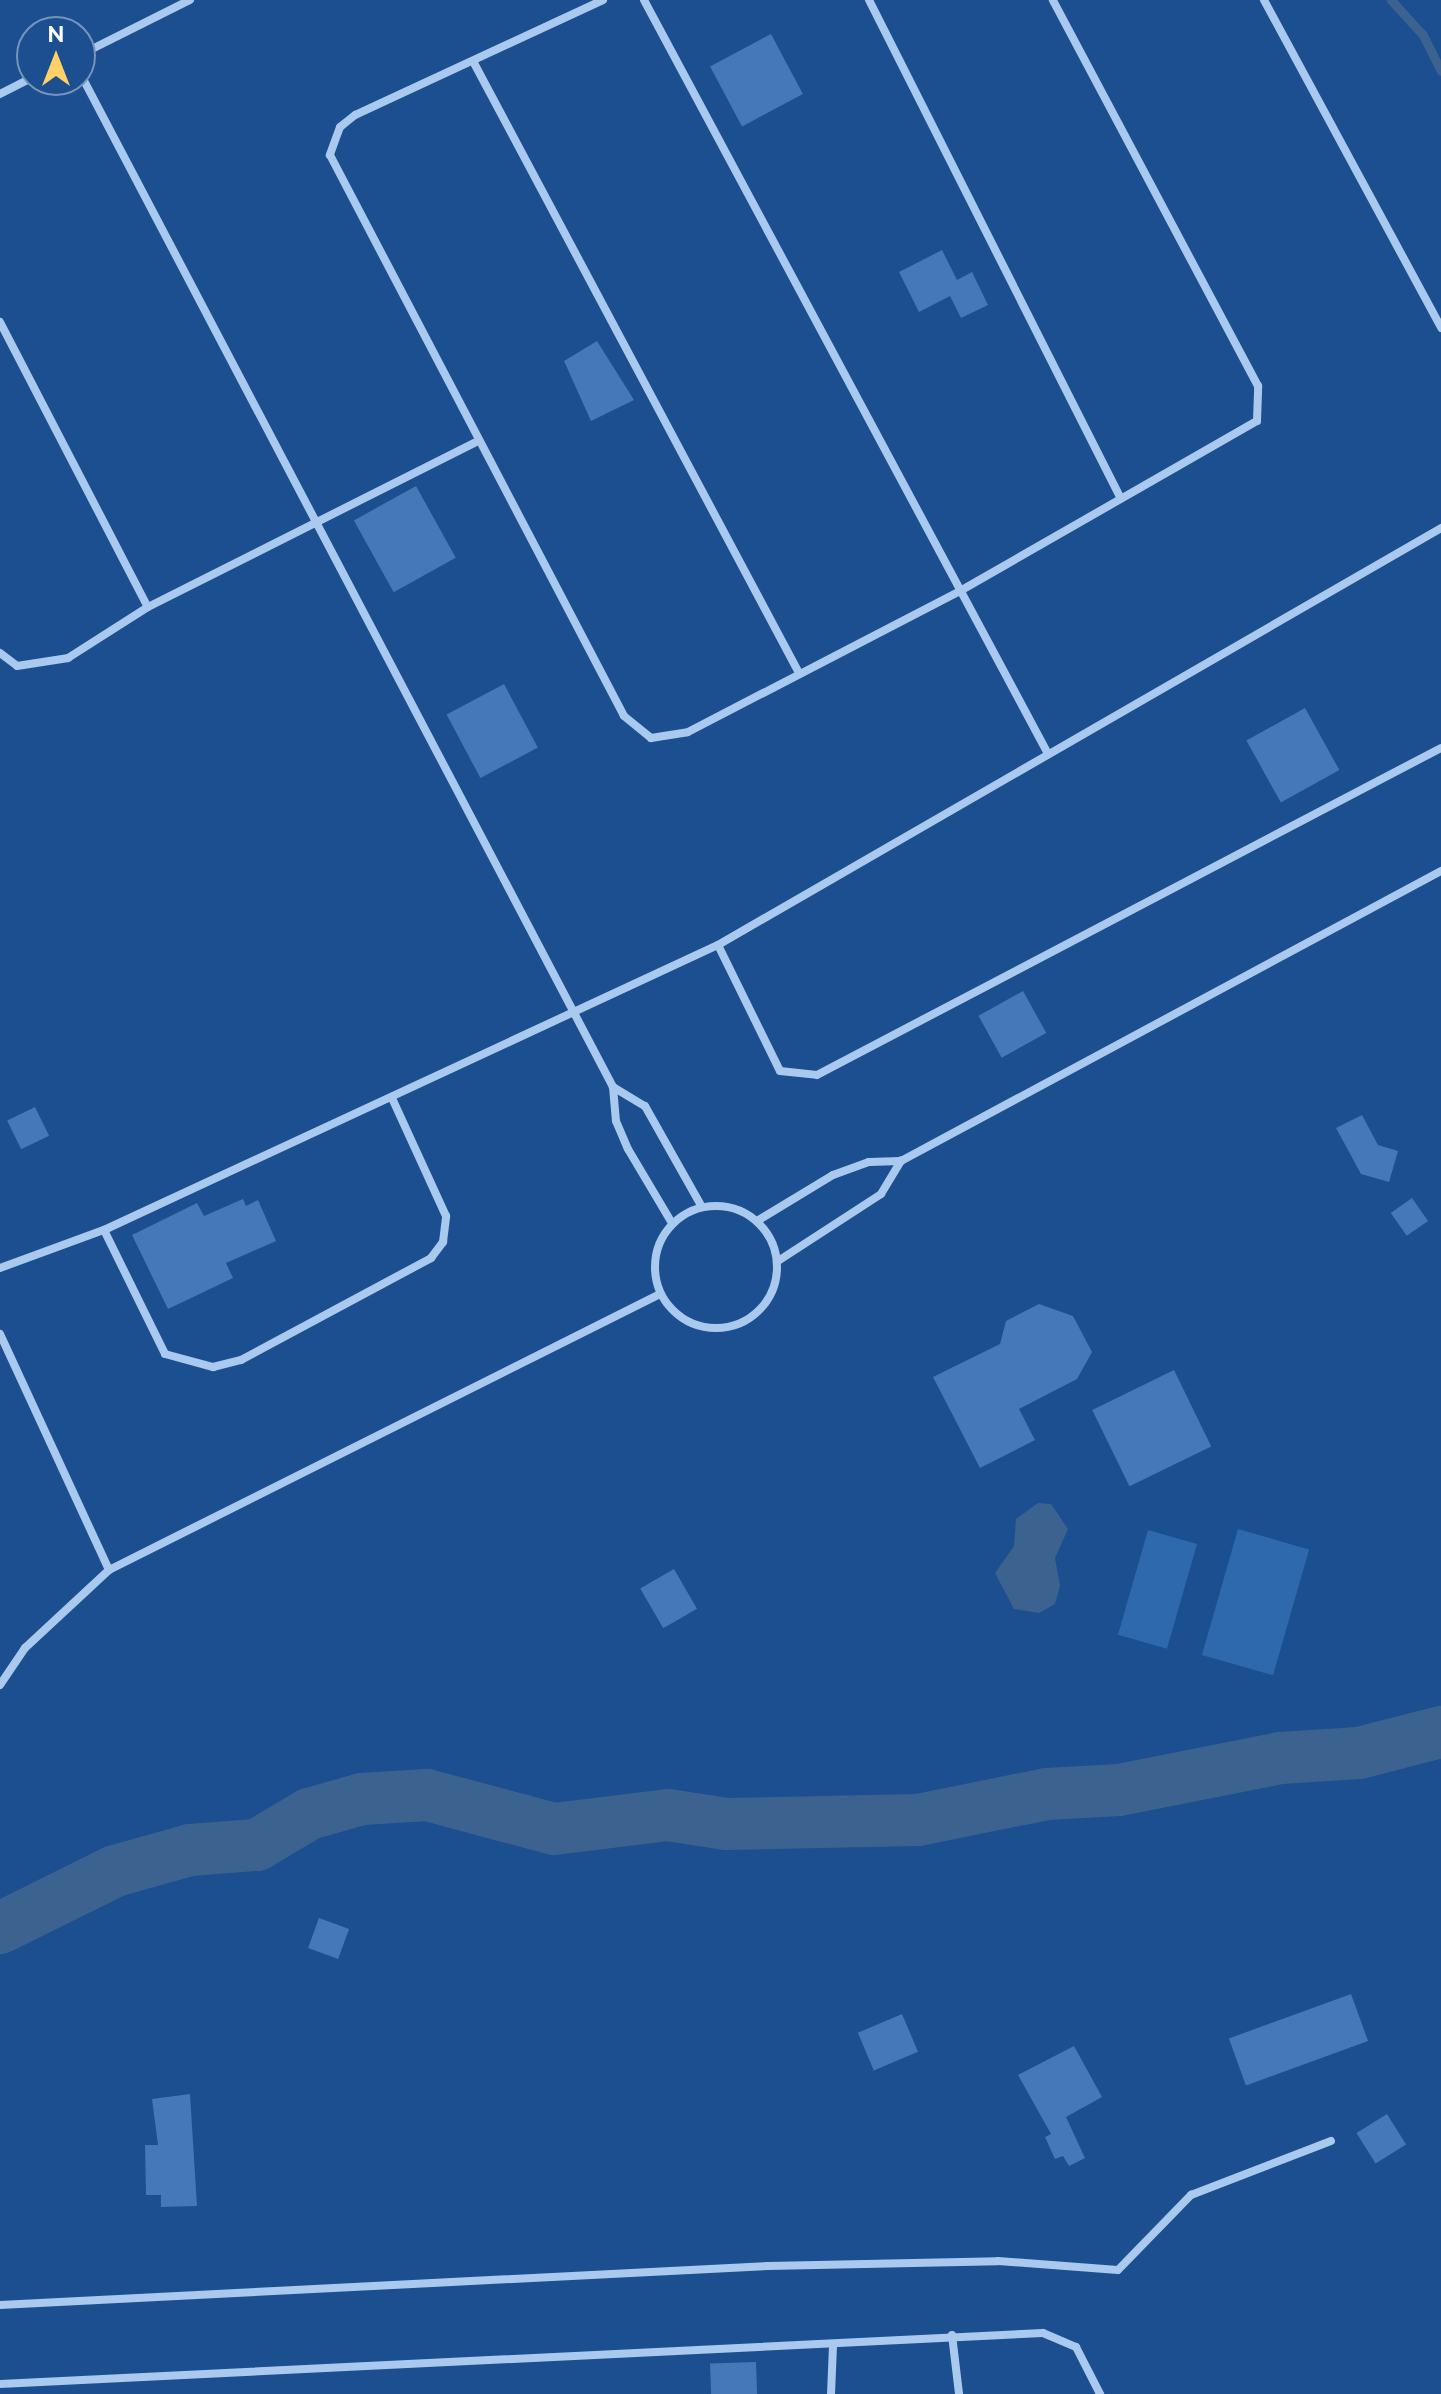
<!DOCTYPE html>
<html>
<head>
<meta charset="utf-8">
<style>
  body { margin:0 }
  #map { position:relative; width:1441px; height:2394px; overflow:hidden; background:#1b4f8f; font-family:Raleway,sans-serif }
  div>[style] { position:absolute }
  .green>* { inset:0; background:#2e69ad; transform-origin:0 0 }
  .water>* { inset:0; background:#3c6290 }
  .stream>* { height:9px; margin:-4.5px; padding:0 4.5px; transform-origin:4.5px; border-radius:4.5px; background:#3c6290 }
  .river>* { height:52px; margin:-26px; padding:0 26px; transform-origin:26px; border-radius:26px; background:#3c6290 }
  .building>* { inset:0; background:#4478b7; transform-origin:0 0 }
  .street>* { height:8px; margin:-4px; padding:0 4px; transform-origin:4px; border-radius:4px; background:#a9c9ee }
  .street>.ring { margin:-4px; padding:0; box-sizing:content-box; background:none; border:8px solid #a9c9ee; border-radius:50% }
  span { translate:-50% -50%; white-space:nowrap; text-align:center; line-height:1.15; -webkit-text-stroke:7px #1b4f8f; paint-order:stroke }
  .north { position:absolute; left:16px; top:16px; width:80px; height:80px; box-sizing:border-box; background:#1b4f8f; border:2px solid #7695bc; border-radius:50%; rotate:0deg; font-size:22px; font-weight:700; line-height:32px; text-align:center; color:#fff }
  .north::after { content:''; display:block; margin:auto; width:28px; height:36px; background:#ffd166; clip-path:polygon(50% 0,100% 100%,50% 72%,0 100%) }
</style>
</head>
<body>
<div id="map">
  <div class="green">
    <div style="left:1238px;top:1529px;width:74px;height:131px;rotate:16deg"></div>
    <div style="left:1148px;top:1530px;width:51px;height:109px;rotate:16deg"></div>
  </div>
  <div class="water">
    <div style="clip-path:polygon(1038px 1503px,1051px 1504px,1068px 1529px,1055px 1558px,1060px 1586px,1055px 1604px,1039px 1613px,1014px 1609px,995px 1573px,1014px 1546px,1016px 1519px)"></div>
  </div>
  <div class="stream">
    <div style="left:1391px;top:0;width:47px;rotate:47.6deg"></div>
    <div style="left:1423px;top:35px;width:40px;rotate:63.4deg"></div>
  </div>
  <div class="river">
    <div style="left:0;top:1928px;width:128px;rotate:-26.4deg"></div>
    <div style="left:115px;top:1871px;width:78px;rotate:-15.6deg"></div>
    <div style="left:190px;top:1850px;width:67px;rotate:-4.3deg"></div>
    <div style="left:257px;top:1845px;width:61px;rotate:-30.8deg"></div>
    <div style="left:309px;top:1814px;width:55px;rotate:-15.8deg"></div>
    <div style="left:362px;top:1799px;width:65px;rotate:-3.5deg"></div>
    <div style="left:427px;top:1795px;width:131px;rotate:15deg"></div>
    <div style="left:554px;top:1829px;width:115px;rotate:-7deg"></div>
    <div style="left:668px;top:1815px;width:59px;rotate:8.8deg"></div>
    <div style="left:726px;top:1824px;width:192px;rotate:-1.2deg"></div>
    <div style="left:918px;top:1820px;width:132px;rotate:-11.4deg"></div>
    <div style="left:1047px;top:1794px;width:72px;rotate:-3.2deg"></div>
    <div style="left:1119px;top:1790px;width:164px;rotate:-11.2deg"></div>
    <div style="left:1280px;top:1758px;width:79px;rotate:-3.6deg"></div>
    <div style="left:1359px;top:1753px;width:85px;rotate:-14.4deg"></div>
  </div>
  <div class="building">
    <div style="left:771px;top:34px;width:68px;height:69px;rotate:62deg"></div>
    <div style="clip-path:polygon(942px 250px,957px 280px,972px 272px,988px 305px,961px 318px,950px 296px,919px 312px,899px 272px)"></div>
    <div style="clip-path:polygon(597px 341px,634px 400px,591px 421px,564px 361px)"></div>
    <div style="left:416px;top:486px;width:82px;height:71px;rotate:61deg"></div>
    <div style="left:504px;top:684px;width:72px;height:65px;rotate:62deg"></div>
    <div style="left:1305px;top:708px;width:71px;height:67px;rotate:61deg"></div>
    <div style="left:1023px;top:991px;width:48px;height:51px;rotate:61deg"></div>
    <div style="left:35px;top:1107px;width:32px;height:31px;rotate:64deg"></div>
    <div style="clip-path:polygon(1362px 1115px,1378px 1145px,1398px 1151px,1389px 1182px,1361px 1174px,1336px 1128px)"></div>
    <div style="left:1412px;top:1198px;width:28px;height:26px;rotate:55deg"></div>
    <div style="clip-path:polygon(243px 1199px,246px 1206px,258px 1200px,276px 1241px,226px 1263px,233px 1278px,168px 1309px,132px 1235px,197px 1203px,204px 1216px)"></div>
    <div style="clip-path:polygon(1039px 1304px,1073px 1316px,1092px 1352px,1077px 1379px,1019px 1409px,1035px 1440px,980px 1468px,933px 1377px,1000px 1344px,1006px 1321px)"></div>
    <div style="left:1174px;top:1370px;width:85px;height:91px;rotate:64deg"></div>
    <div style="left:674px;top:1569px;width:46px;height:39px;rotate:60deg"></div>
    <div style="left:319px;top:1918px;width:32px;height:32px;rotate:20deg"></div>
    <div style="left:1351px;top:1994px;width:50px;height:130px;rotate:70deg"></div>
    <div style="left:902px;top:2014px;width:41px;height:48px;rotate:67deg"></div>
    <div style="clip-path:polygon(1074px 2046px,1102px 2097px,1066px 2117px,1085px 2158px,1069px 2166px,1063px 2156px,1055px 2159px,1045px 2137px,1051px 2134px,1018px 2075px)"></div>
    <div style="clip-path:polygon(190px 2094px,197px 2206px,161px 2207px,161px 2195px,146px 2195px,145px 2145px,158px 2145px,152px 2099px)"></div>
    <div style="left:1387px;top:2114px;width:36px;height:36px;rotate:58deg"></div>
    <div style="left:756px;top:2362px;width:32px;height:46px;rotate:88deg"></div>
  </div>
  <div class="street">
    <div style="left:603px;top:0;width:273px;rotate:155.1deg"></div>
    <div style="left:355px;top:115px;width:19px;rotate:141deg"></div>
    <div style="left:340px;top:127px;width:30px;rotate:110deg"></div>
    <div style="left:330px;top:155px;width:633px;rotate:62.34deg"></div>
    <div style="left:624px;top:716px;width:35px;rotate:39deg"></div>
    <div style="left:651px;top:738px;width:37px;rotate:-9deg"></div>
    <div style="left:688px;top:732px;width:306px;rotate:-27.4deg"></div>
    <div style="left:960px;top:591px;width:342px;rotate:-29.8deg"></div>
    <div style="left:1257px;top:421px;width:35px;rotate:-88deg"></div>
    <div style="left:1258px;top:386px;width:437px;rotate:-118deg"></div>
    <div style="left:644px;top:0;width:853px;rotate:61.81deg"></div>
    <div style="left:869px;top:0;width:557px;rotate:63.2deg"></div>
    <div style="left:1264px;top:0;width:373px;rotate:61.6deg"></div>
    <div style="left:80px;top:55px;width:123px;rotate:-26.6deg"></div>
    <div style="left:474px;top:63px;width:691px;rotate:61.95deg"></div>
    <div style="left:80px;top:73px;width:1146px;rotate:62.27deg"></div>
    <div style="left:613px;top:1087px;width:34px;rotate:85deg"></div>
    <div style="left:616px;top:1121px;width:30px;rotate:67deg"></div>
    <div style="left:628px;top:1149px;width:86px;rotate:59.3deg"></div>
    <div style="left:0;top:94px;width:36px;rotate:-27deg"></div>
    <div style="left:0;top:322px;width:321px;rotate:62.6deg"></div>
    <div style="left:0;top:653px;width:21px;rotate:37deg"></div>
    <div style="left:17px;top:666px;width:52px;rotate:-8.9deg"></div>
    <div style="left:68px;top:658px;width:95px;rotate:-32.5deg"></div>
    <div style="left:148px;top:607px;width:367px;rotate:-26.7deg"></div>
    <div style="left:718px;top:945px;width:140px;rotate:63.8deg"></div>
    <div style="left:780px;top:1071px;width:37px;rotate:6deg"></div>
    <div style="left:817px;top:1075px;width:704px;rotate:-27.66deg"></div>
    <div style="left:613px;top:1087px;width:37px;rotate:31deg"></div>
    <div style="left:645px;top:1106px;width:116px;rotate:60.6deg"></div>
    <div class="ring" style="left:655px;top:1206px;width:114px;height:114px"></div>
    <div style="left:757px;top:1221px;width:89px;rotate:-31.2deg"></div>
    <div style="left:833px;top:1175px;width:38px;rotate:-20deg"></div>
    <div style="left:869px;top:1162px;width:32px;rotate:-2deg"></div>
    <div style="left:901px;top:1161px;width:613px;rotate:-28.24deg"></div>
    <div style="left:104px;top:1230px;width:138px;rotate:63.8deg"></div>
    <div style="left:165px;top:1354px;width:50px;rotate:15.2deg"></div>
    <div style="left:213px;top:1367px;width:29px;rotate:-14deg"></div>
    <div style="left:241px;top:1360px;width:216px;rotate:-28.2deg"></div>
    <div style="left:431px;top:1258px;width:20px;rotate:-53deg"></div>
    <div style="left:443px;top:1242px;width:26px;rotate:-83deg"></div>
    <div style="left:446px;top:1216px;width:130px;rotate:-114.6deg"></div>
    <div style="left:778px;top:1261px;width:123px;rotate:-33deg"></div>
    <div style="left:881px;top:1194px;width:39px;rotate:-59deg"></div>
    <div style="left:0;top:1268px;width:111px;rotate:-20.1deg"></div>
    <div style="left:104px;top:1230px;width:677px;rotate:-24.9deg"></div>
    <div style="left:718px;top:945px;width:835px;rotate:-29.97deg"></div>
    <div style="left:0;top:1334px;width:260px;rotate:65.2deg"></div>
    <div style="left:0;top:1685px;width:45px;rotate:-56deg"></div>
    <div style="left:25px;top:1648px;width:115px;rotate:-42.9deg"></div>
    <div style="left:109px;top:1570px;width:616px;rotate:-26.61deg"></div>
    <div style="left:0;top:2305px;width:769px;rotate:-2.91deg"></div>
    <div style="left:768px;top:2266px;width:230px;rotate:-1.2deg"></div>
    <div style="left:998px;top:2261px;width:120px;rotate:4.3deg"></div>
    <div style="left:1118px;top:2270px;width:105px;rotate:-45.8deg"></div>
    <div style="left:1191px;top:2195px;width:150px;rotate:-21.1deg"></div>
    <div style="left:952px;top:2335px;width:59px;rotate:83.2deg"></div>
    <div style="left:0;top:2384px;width:1044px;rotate:-2.8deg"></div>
    <div style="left:1043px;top:2333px;width:36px;rotate:23deg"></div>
    <div style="left:1076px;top:2347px;width:53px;rotate:62.9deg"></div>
    <div style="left:831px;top:2394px;width:47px;rotate:-87.6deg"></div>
  </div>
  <div class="north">N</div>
</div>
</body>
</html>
